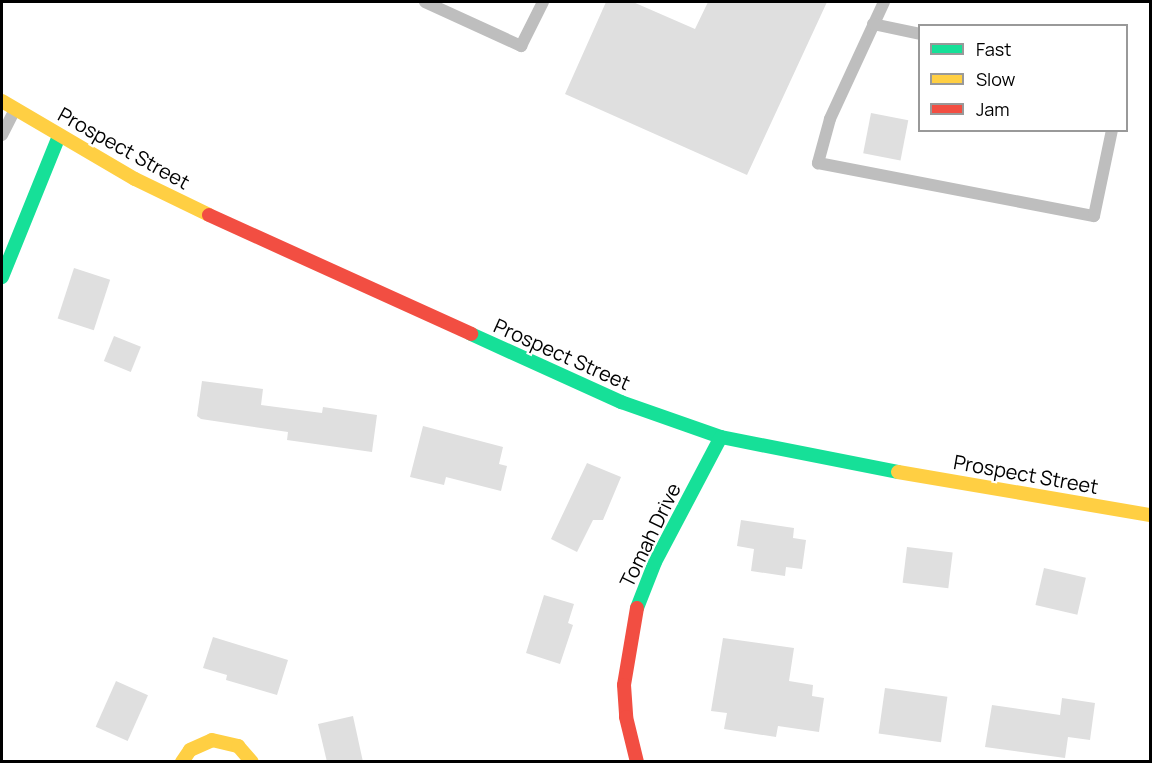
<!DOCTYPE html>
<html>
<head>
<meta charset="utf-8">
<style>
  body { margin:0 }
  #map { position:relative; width:1152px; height:763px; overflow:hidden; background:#fff; font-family:Manrope,sans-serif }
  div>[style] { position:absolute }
  .building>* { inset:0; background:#dfdfdf; transform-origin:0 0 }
  .lane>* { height:12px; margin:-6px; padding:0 6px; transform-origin:6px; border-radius:6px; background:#bebebe }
  .fast>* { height:14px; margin:-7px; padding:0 7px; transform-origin:7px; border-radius:7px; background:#16e098 }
  .slow>* { height:14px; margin:-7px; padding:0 7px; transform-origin:7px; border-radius:7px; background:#ffcf43 }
  .jam>* { height:14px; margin:-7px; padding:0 7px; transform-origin:7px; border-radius:7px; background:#f24e42 }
  span { translate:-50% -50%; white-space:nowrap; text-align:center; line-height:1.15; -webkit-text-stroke:4.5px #fff; paint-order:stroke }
  .street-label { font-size:20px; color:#000 }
  .frame { position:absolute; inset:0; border:3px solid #000; pointer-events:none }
  .legend { position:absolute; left:918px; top:24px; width:210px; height:108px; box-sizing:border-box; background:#fff; border:2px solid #999; margin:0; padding:8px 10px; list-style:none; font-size:18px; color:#000 }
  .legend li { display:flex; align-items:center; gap:12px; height:30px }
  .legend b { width:30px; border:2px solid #999 }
</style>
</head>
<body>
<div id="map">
  <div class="building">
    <div style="clip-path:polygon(606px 2px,633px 2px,695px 29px,708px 2px,827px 2px,747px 175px,565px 94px)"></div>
    <div style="left:871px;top:113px;width:38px;height:41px;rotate:11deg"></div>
    <div style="left:74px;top:268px;width:38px;height:53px;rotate:18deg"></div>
    <div style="left:114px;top:336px;width:29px;height:27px;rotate:22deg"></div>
    <div style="clip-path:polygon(202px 381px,263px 389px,261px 405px,322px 413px,323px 407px,377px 415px,372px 452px,287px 440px,288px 432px,201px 419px,197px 416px)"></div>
    <div style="clip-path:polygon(423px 426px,503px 447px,499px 464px,507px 466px,501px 491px,446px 477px,444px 485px,410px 477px)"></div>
    <div style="clip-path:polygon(587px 463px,621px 477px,603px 520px,593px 520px,577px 552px,551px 539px)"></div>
    <div style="clip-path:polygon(741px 520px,794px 528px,793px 538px,806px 540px,802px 569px,786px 567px,785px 576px,751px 571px,754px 549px,737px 546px)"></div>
    <div style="left:907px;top:547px;width:46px;height:36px;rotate:7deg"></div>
    <div style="left:1044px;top:568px;width:43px;height:38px;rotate:13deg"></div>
    <div style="clip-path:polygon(544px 595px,574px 604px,568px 623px,573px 625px,560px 664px,526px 653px)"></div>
    <div style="clip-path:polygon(213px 637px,288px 660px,277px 695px,226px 680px,227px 675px,203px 668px)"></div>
    <div style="clip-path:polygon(723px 638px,794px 648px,789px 681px,813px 685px,812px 696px,824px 698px,819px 732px,778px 726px,776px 737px,724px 729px,727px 713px,711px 711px)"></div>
    <div style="left:116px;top:681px;width:35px;height:50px;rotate:24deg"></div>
    <div style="left:885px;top:688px;width:63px;height:46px;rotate:8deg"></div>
    <div style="clip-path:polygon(1062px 698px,1095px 703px,1090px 740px,1068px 737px,1065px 758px,985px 747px,992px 705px,1060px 715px)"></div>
    <div style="clip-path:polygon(353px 716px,363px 762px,327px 762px,318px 724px)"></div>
  </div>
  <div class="lane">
    <div style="left:425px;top:2px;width:106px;rotate:24.6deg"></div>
    <div style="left:521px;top:46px;width:49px;rotate:-63.4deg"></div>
    <div style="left:884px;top:2px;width:129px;rotate:114.8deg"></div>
    <div style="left:830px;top:119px;width:46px;rotate:105.3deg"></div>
    <div style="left:818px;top:163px;width:281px;rotate:10.9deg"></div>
    <div style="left:1094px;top:216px;width:88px;rotate:-78.2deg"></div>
    <div style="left:873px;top:24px;width:48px;rotate:12deg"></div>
    <div style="left:2px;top:135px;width:28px;rotate:-63deg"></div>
  </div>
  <div class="fast">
    <div style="left:2px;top:277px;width:152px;rotate:-68deg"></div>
    <div style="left:471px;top:334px;width:165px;rotate:24.4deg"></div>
    <div style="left:621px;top:402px;width:106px;rotate:19.3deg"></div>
    <div style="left:721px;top:437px;width:180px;rotate:11.2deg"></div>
    <div style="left:637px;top:608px;width:49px;rotate:-68.6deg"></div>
    <div style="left:655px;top:562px;width:141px;rotate:-62.2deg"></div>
  </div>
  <div class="slow">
    <div style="left:2px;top:101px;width:154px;rotate:30.4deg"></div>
    <div style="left:135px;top:179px;width:82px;rotate:25.9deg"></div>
    <div style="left:898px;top:472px;width:256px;rotate:9.7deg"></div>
    <div style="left:182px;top:762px;width:14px;rotate:-56deg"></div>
    <div style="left:190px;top:750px;width:24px;rotate:-24deg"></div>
    <div style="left:212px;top:740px;width:27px;rotate:13deg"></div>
    <div style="left:238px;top:746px;width:21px;rotate:49deg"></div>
  </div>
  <div class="jam">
    <div style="left:209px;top:215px;width:288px;rotate:24.4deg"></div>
    <div style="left:637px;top:608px;width:78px;rotate:99.6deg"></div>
    <div style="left:624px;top:685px;width:32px;rotate:86deg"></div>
    <div style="left:626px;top:717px;width:46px;rotate:76.3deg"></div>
  </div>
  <div class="street-label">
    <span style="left:124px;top:148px;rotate:29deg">Prospect Street</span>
    <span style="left:562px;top:354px;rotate:24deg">Prospect Street</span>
    <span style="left:1026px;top:474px;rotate:10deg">Prospect Street</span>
    <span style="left:650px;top:535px;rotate:-64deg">Tomah Drive</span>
  </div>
  <div class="frame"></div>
  <ul class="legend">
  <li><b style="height:8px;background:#16e098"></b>Fast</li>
  <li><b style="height:8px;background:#ffcf43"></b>Slow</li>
  <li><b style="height:8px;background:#f24e42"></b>Jam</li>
  </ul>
</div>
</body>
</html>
